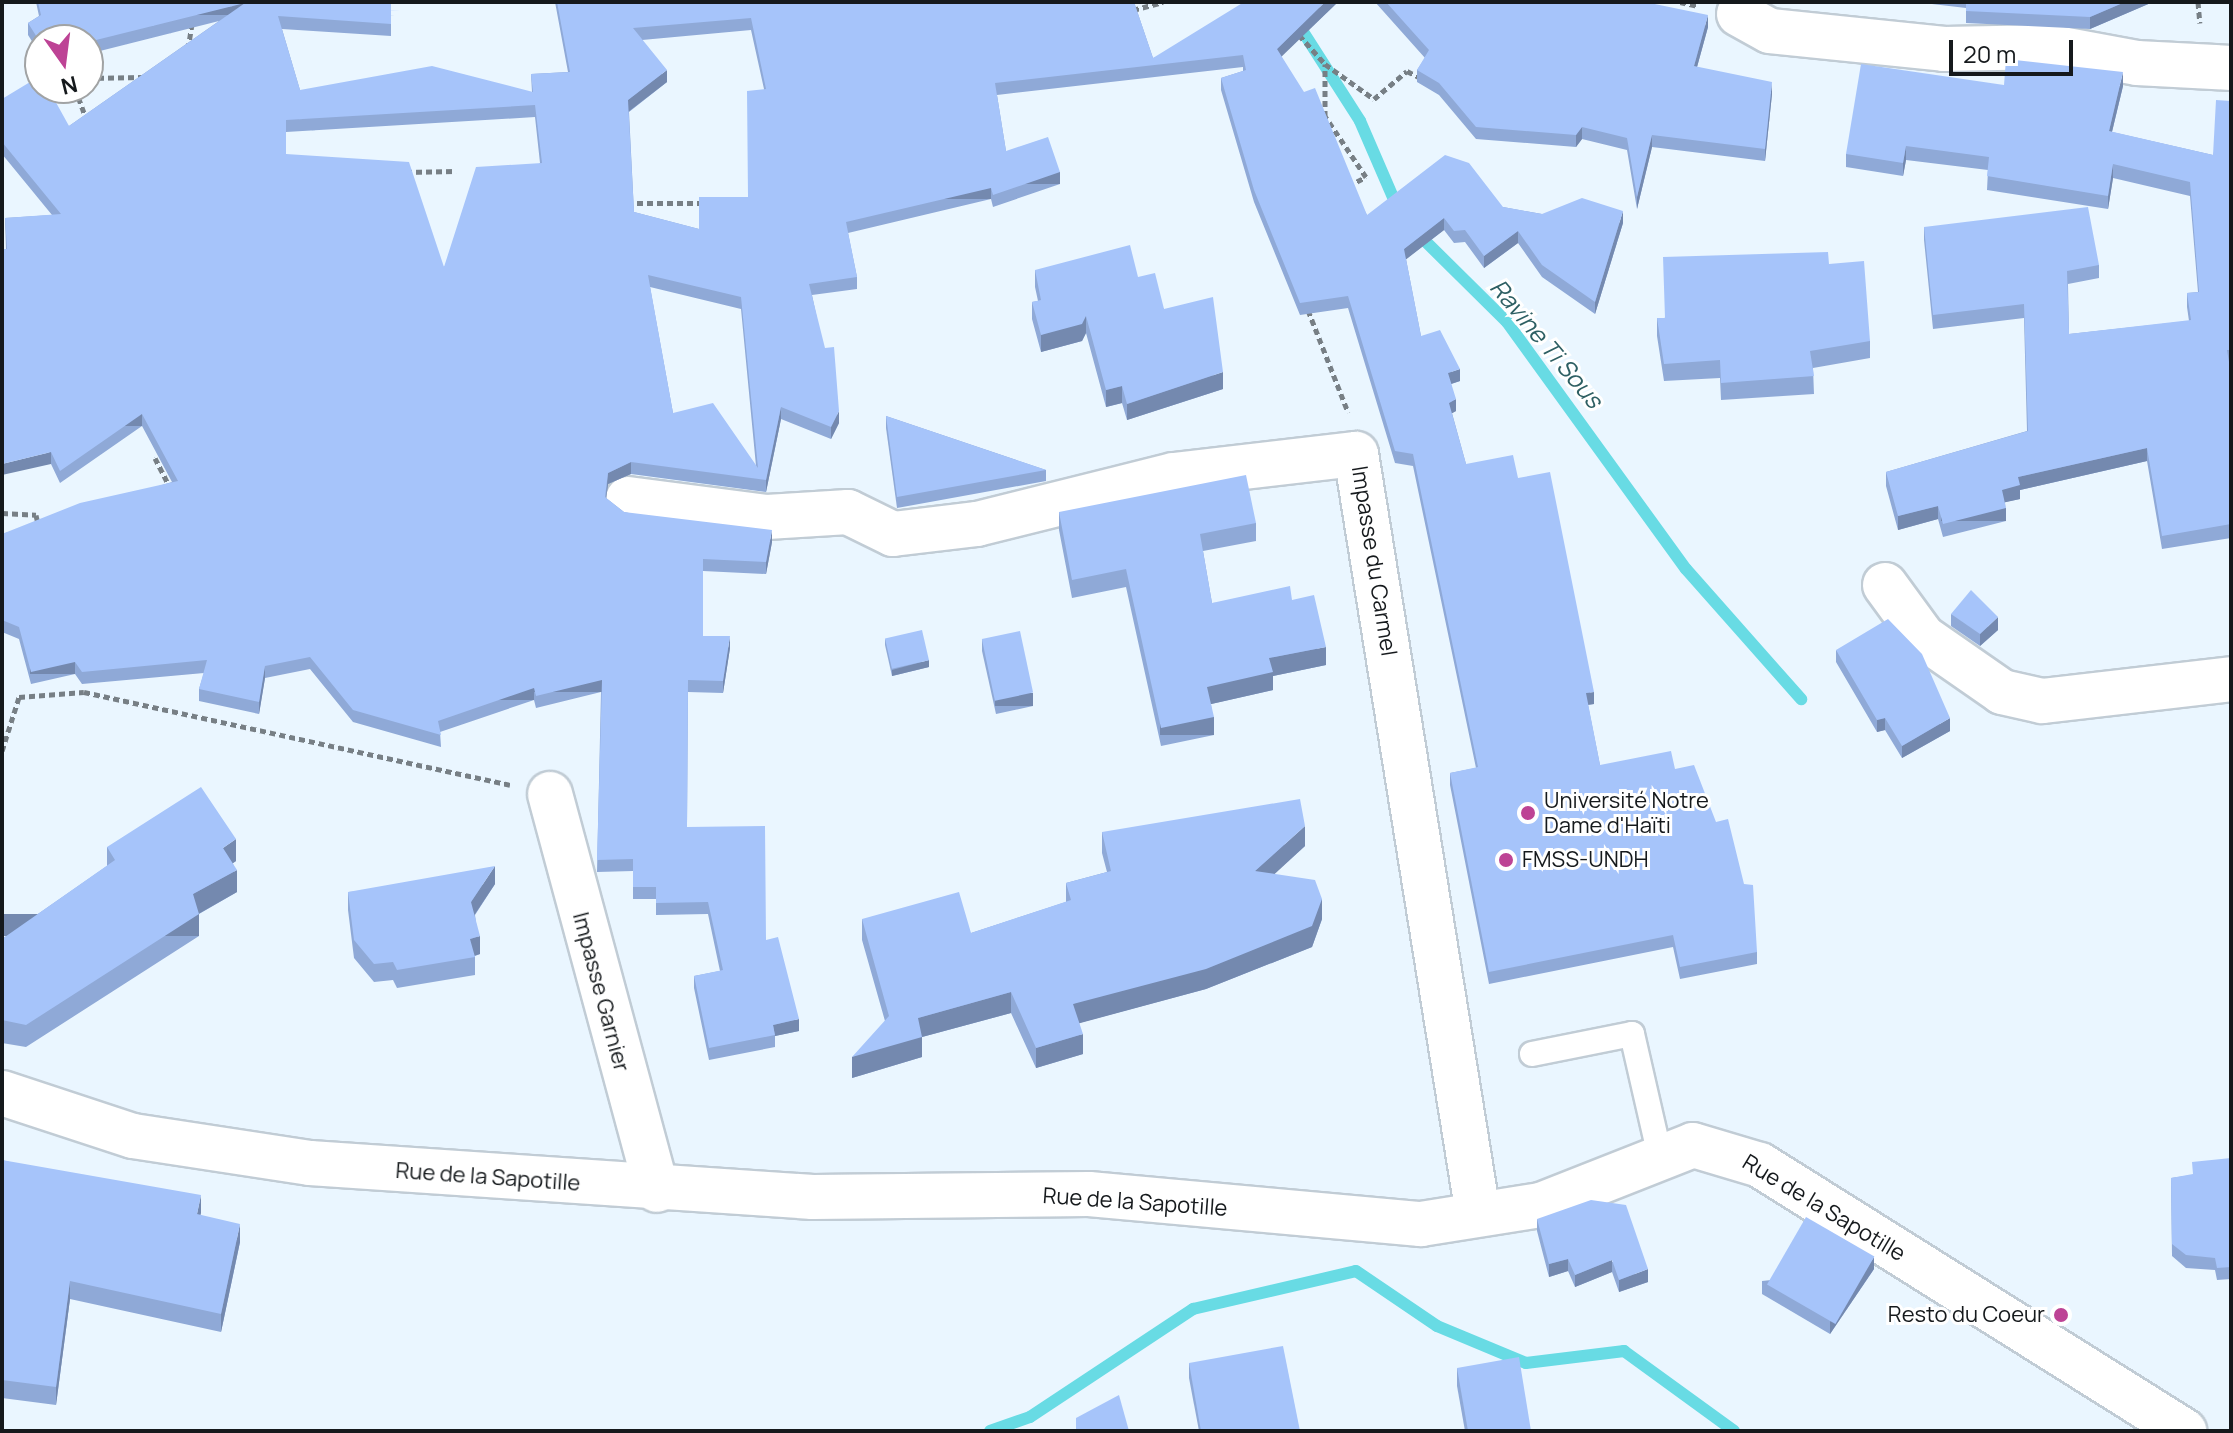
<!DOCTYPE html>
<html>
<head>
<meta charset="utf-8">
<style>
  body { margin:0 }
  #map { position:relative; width:2233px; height:1433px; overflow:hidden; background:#eaf6ff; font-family:Manrope,sans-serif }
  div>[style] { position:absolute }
  .stream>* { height:12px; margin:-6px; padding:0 6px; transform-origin:6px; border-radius:6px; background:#68dbe4 }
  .path>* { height:5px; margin-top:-2.5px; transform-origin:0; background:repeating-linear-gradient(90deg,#777f85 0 6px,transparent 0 10px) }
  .roads { filter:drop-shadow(2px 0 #c1ccd5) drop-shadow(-2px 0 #c1ccd5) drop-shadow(0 2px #c1ccd5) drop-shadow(0 -2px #c1ccd5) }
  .lane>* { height:24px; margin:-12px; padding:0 12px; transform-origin:12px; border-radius:12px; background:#fff }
  .street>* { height:44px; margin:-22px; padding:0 22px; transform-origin:22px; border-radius:22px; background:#fff }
  .wall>* { inset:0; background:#8fa9d7 }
  .shaded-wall>* { inset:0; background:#7489af; transform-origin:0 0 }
  .building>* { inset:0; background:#a6c4fa; transform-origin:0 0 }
  .dots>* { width:22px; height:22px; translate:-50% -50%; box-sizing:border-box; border:4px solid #fff; border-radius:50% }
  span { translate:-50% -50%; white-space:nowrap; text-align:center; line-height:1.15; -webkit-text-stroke:6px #fff; paint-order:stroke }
  .street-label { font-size:22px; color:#15191c }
  .poi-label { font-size:22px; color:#15191c }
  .left { translate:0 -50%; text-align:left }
  .right { translate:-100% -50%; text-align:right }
  .water-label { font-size:24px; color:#2d5f63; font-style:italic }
  .frame { position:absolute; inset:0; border:4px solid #15191c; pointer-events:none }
  .north { position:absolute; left:24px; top:24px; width:80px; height:80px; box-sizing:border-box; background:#fff; border:2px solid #a1a3a4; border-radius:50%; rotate:166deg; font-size:22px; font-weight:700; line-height:32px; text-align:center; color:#15191c }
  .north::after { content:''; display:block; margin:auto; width:28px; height:36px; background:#bd4395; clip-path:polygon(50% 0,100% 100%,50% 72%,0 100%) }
  .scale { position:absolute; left:1949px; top:40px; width:124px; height:36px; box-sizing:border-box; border:4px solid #15191c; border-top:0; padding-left:10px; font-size:24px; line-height:28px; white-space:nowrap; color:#15191c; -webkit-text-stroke:6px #fff; paint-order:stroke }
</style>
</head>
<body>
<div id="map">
  <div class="stream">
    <div style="left:1284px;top:2px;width:141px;rotate:57.4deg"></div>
    <div style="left:1360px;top:121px;width:96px;rotate:66.6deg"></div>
    <div style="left:1416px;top:232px;width:128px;rotate:44.7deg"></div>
    <div style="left:1507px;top:322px;width:305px;rotate:54.1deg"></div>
    <div style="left:1686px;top:569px;width:174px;rotate:48.5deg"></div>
    <div style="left:990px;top:1431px;width:42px;rotate:-19.3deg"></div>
    <div style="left:1030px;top:1417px;width:196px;rotate:-33.5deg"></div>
    <div style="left:1193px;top:1309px;width:167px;rotate:-13.1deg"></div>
    <div style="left:1356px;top:1271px;width:98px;rotate:34.2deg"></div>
    <div style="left:1437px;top:1326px;width:96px;rotate:22.6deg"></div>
    <div style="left:1526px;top:1363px;width:99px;rotate:-7deg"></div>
    <div style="left:1624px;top:1351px;width:136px;rotate:36deg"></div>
  </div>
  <div class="path">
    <div style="left:1680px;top:2px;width:19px;rotate:12deg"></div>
    <div style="left:2198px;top:2px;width:21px;rotate:85deg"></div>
    <div style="left:1133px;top:10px;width:31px;rotate:-15deg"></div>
    <div style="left:1299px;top:35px;width:39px;rotate:48deg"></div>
    <div style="left:188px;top:49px;width:24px;rotate:-81deg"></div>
    <div style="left:88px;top:78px;width:55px;rotate:-1deg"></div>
    <div style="left:75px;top:88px;width:35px;rotate:70deg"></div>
    <div style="left:406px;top:172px;width:50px;rotate:-1.1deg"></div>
    <div style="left:1348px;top:186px;width:20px;rotate:-27deg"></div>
    <div style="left:1366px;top:177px;width:73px;rotate:-123.9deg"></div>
    <div style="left:1325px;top:116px;width:52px;rotate:-90deg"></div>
    <div style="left:1325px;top:64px;width:60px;rotate:35.5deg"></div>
    <div style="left:1374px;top:99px;width:43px;rotate:-40.3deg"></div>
    <div style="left:1407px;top:71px;width:16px;rotate:27deg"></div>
    <div style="left:627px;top:203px;width:78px"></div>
    <div style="left:1308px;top:310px;width:110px;rotate:68.6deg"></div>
    <div style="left:164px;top:453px;width:10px;rotate:151deg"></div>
    <div style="left:155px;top:458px;width:31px;rotate:63deg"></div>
    <div style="left:2px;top:513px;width:34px;rotate:3deg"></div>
    <div style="left:36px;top:515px;width:9px;rotate:77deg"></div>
    <div style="left:2px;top:751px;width:57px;rotate:-72.5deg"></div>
    <div style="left:19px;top:697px;width:65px;rotate:-4.4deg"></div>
    <div style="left:84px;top:692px;width:436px;rotate:12.3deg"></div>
  </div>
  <div class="roads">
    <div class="lane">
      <div style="left:1532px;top:1054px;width:102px;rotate:-11.3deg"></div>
      <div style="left:1632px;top:1034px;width:125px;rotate:77.1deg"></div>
    </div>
    <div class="street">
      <div style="left:1739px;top:14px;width:35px;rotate:29deg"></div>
      <div style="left:1770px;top:31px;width:175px;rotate:5.9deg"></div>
      <div style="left:1944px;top:49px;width:106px;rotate:-1.1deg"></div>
      <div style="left:2050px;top:47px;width:88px;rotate:10.4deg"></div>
      <div style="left:2137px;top:63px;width:94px;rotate:3deg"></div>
      <div style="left:628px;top:499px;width:140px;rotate:7.4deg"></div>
      <div style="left:767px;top:517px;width:81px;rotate:-3.5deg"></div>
      <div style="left:848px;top:512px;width:50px;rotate:26.1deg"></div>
      <div style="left:893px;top:534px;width:85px;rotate:-6.8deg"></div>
      <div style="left:977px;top:524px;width:203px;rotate:-14deg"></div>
      <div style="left:1174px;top:475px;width:183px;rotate:-6.6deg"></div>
      <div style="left:1356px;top:454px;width:770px;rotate:80.88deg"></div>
      <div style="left:1885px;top:585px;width:64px;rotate:53.8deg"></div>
      <div style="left:1923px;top:637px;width:96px;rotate:34.8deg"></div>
      <div style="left:2002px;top:692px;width:41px;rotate:12.7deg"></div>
      <div style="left:2042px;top:701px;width:190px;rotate:-6.6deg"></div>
      <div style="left:550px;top:794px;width:410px;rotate:74.9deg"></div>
      <div style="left:2px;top:1093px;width:138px;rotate:18.2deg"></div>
      <div style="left:133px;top:1136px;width:179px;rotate:8.7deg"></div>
      <div style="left:310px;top:1163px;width:504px;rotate:3.87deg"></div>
      <div style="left:813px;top:1197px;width:276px;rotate:-0.6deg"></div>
      <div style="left:1089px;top:1194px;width:333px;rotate:5.2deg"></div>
      <div style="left:1421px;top:1224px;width:121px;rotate:-9deg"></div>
      <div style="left:1541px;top:1205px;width:163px;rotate:-21.5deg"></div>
      <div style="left:1693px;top:1145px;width:70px;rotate:16.6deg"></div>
      <div style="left:1760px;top:1165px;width:501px;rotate:32.1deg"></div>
    </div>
  </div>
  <div class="wall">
    <div style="clip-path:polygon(evenodd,36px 2px,391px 2px,391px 36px,282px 29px,300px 90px,532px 92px,531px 74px,568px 72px,555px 2px,1134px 2px,1153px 58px,1338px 2px,1281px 56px,1367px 215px,1503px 207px,1542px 214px,1623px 223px,1595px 314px,1542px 277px,1518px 243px,1484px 268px,1465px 242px,1454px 243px,1444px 230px,1406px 259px,1421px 336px,1460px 381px,1451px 384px,1456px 411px,1452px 413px,1466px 464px,1518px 478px,1594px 704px,1588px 705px,1600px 765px,1675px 769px,1757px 952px,1757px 964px,1680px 979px,1673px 947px,1489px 984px,1450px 785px,1450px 773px,1476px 768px,1413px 466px,1395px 463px,1348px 308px,1300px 315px,1254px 202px,1221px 90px,1221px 78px,1243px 71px,1243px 67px,997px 95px,1006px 151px,1060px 184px,993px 207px,991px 199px,848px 233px,857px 277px,857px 289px,812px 295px,839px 423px,831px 439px,781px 419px,766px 492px,631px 474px,608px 484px,606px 498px,624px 512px,772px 542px,766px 574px,703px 571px,703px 636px,730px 648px,723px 693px,688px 692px,687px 827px,766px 940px,799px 1031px,775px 1036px,775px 1047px,709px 1060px,694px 988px,694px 976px,720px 971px,708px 914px,656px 915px,656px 899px,633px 899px,633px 871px,597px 872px,601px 692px,536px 708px,534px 700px,440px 732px,441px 747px,353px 722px,310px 669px,265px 678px,259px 714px,199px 701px,199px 689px,204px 673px,82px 684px,75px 674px,31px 684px,19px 639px,2px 632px,2px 534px,172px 482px,142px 426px,60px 483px,51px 464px,6px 249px,5px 218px,52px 215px,2px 154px,2px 99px,69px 126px,219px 21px,88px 54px,88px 40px,40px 40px,40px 54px,28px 35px,28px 23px,39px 16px,36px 2px,751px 30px,764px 89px,748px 197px,699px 229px,634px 212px,629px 112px,667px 82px,642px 40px,751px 30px,36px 2px,535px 117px,540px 163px,444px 267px,286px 154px,286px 132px,535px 117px,36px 2px,650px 287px,741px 309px,756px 466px,673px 413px,650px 287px)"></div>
    <div style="clip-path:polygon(1375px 2px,1645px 2px,1708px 27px,1697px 67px,1772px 94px,1765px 161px,1652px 147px,1637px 209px,1627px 150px,1582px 139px,1576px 147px,1476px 139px,1439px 95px,1417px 82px,1417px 70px,1425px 58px)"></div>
    <div style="clip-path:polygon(1915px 2px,2153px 2px,2090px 29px,1966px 23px,1966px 8px)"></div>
    <div style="clip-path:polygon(2004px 85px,2123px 86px,2112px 132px,2213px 155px,2231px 101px,2231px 363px,2229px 363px,2231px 374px,2231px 538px,2162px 549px,2147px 461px,2020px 490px,2020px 499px,2005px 502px,2006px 521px,1943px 537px,1938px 519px,1898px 530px,1886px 486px,1886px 472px,2027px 431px,2024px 318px,1933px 329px,1924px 240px,1924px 227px,2099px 265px,2099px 278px,2068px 284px,2069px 334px,2189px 321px,2187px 307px,2187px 293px,2198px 292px,2190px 196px,2113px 178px,2108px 209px,1987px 190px,1988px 170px,1906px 160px,1903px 176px,1846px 167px,1846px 154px)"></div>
    <div style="clip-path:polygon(1829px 264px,1870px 341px,1870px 358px,1813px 368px,1814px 394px,1721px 400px,1720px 378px,1664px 381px,1657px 336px,1657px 318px,1664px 318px)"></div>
    <div style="clip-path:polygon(1035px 270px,1138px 277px,1164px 309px,1223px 389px,1127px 420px,1122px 403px,1106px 407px,1086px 333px,1082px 341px,1041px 352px,1032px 319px,1032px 302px,1038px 301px,1035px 287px)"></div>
    <div style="clip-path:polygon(886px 416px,1046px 470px,1046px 481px,897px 508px,886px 428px)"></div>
    <div style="clip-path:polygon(1059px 512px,1256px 523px,1256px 541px,1203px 551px,1212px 603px,1292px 600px,1326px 665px,1273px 676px,1273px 690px,1211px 704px,1214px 735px,1161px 746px,1126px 587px,1072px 598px,1059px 530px)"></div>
    <div style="clip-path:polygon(1951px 614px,1998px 630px,1980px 646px,1951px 626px)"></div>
    <div style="clip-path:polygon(885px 639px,929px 667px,892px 676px,885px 645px)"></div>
    <div style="clip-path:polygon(982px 639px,1033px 706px,996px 714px,982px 651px)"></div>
    <div style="clip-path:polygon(1836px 650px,1950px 731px,1902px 758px,1885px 730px,1877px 732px,1836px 662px)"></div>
    <div style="clip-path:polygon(1102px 832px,1305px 846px,1274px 874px,1322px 919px,1312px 947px,1206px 989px,1079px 1023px,1083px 1054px,1036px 1068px,1011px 1013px,922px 1037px,922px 1057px,852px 1078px,885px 1021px,862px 940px,862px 919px,971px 933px,1066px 902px,1066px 883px,1107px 872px,1102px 853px)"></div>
    <div style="clip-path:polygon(107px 847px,236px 861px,233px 863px,237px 892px,199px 914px,199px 936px,26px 1047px,2px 1043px,2px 939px,107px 866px)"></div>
    <div style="clip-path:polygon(495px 884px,475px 915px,480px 954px,475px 956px,475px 975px,397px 988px,393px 980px,374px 982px,354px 958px,348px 910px,348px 892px)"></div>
    <div style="clip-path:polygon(2231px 1158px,2231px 1279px,2217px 1280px,2215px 1270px,2186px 1268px,2172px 1256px,2171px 1178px,2192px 1175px)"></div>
    <div style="clip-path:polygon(2px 1160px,200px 1215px,240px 1242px,221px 1332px,70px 1299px,56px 1405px,2px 1398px)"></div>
    <div style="clip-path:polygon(1537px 1219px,1648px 1282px,1619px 1292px,1612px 1272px,1575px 1287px,1568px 1271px,1549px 1277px,1537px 1231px)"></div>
    <div style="clip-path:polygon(1874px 1269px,1830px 1334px,1762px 1294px,1762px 1281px)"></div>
    <div style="clip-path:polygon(1189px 1363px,1300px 1431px,1199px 1431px,1189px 1378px)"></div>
    <div style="clip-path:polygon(1457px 1368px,1531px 1431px,1465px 1431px,1457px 1386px)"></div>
  </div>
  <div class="shaded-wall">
    <div style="clip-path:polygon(1325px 2px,1338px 2px,1277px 61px,1277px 49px)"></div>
    <div style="clip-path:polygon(2125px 2px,2153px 2px,2090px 29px,2090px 17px)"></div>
    <div style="left:245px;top:3px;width:12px;height:162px;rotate:90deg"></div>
    <div style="clip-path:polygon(1708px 15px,1708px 27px,1694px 78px,1694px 66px)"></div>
    <div style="clip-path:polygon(667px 70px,667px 82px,628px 112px,628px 100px)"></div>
    <div style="clip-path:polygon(2123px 72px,2123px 86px,2109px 144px,2109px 131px)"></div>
    <div style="clip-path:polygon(1772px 82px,1772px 94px,1765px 161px,1765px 149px)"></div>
    <div style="clip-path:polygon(1582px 127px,1582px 139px,1576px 147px,1576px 135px)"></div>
    <div style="clip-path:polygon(1652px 135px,1652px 147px,1637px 209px,1637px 197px)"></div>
    <div style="clip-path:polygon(1906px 146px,1906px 160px,1903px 176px,1903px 163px)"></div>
    <div style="clip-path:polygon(2113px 164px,2113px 178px,2108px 209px,2108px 196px)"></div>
    <div style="left:1060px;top:172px;width:12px;height:71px;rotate:90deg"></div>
    <div style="left:991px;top:188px;width:11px;height:149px;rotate:90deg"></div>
    <div style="clip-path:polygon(1623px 211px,1623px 223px,1595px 314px,1595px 302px)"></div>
    <div style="clip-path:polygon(1444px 218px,1444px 230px,1404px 261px,1404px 249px)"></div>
    <div style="clip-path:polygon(1518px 231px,1518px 243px,1484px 268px,1484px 256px)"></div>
    <div style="clip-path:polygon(1086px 316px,1086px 333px,1082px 341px,1041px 352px,1041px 335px)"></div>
    <div style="clip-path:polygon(1460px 369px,1460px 381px,1448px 385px,1448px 373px)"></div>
    <div style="clip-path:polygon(1223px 372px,1223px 389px,1127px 420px,1127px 404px)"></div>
    <div style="clip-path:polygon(1122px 386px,1122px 403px,1106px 407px,1106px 390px)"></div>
    <div style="clip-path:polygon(1456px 399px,1456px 411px,1449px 415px,1449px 403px)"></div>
    <div style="clip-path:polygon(781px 407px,781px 419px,766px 492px,766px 480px)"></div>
    <div style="clip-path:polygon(839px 411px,839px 423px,831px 439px,831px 427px)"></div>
    <div style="left:142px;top:414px;width:12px;height:100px;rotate:90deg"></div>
    <div style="clip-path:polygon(2147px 448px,2147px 461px,2020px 490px,2020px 499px,2002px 503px,2002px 490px,2018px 477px)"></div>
    <div style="clip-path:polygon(51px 452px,51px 464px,2px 475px,2px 464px)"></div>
    <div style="clip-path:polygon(631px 462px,631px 474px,608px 484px,605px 509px,608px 473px)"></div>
    <div style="clip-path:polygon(1938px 506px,1938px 519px,1898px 530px,1898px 516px)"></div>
    <div style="left:2006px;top:508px;width:13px;height:65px;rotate:90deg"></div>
    <div style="clip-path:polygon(772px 530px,772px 542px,766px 574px,766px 562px)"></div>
    <div style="clip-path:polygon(1998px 617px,1998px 630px,1980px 646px,1980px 634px)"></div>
    <div style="clip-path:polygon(730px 636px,730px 648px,723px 693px,723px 681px)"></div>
    <div style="clip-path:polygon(1326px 647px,1326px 665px,1273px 676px,1273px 690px,1207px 705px,1207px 687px,1269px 658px)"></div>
    <div style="clip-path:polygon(929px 660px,929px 667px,892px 676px,892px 670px)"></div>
    <div style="left:75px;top:662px;width:12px;height:45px;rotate:90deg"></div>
    <div style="clip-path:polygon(265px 666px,265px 678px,259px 714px,259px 702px)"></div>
    <div style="left:602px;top:680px;width:12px;height:68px;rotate:90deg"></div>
    <div style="left:534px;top:688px;width:12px;height:102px;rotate:90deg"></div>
    <div style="clip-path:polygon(1594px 692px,1594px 704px,1586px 705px,1586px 693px)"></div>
    <div style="left:1033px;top:693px;width:13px;height:38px;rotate:90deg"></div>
    <div style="left:1214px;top:717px;width:18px;height:54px;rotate:90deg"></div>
    <div style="clip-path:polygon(1885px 718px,1885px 730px,1877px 732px,1877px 720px)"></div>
    <div style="clip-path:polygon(1950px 718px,1950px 731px,1902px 758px,1902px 746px)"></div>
    <div style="clip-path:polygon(1305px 826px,1305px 846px,1255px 892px,1255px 871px)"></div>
    <div style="clip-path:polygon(236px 839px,236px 861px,223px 870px,223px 848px)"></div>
    <div style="clip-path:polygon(495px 866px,495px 884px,471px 920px,471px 902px)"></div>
    <div style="clip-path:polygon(237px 870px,237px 892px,193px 917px,193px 894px)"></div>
    <div style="clip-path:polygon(1322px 899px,1322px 919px,1312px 947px,1206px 989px,1073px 1025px,1073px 1004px)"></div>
    <div style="left:199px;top:914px;width:22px;height:206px;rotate:90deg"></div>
    <div style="clip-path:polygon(480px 936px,480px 954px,470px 957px,470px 939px)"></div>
    <div style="clip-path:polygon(1011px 992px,1011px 1013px,922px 1037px,922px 1057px,852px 1078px,852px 1057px,918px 1018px)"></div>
    <div style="clip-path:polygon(799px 1019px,799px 1031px,775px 1036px,773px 1025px)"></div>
    <div style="clip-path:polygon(1083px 1034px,1083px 1054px,1036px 1068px,1036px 1048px)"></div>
    <div style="clip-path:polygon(201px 1195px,201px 1213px,197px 1232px,197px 1214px)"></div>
    <div style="clip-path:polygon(240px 1224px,240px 1242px,221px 1332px,221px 1314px)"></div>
    <div style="clip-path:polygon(1874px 1257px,1874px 1269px,1830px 1334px,1830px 1322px)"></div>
    <div style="clip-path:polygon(1568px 1259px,1568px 1271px,1549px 1277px,1549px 1264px)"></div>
    <div style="clip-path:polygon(1612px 1260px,1612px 1272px,1575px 1287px,1575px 1275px)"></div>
    <div style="clip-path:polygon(1648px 1269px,1648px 1282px,1619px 1292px,1619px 1280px)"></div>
    <div style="clip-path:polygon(70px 1281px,70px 1299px,56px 1405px,56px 1387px)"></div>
  </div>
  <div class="building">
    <div style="clip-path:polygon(evenodd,38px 2px,391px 2px,391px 24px,278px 16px,300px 90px,432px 66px,533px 92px,531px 74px,570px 72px,557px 2px,1134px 2px,1153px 58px,1244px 2px,1325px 2px,1277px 49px,1304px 92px,1315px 88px,1367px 215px,1445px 155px,1469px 163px,1503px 207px,1542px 214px,1582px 198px,1623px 211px,1595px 302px,1542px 265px,1518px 231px,1484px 256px,1465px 230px,1454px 231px,1444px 218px,1404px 249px,1421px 336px,1440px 330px,1460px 369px,1448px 373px,1456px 399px,1449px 403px,1466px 464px,1513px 455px,1518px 478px,1550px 472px,1594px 692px,1586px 693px,1600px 765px,1671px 751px,1675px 769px,1694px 765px,1716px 822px,1728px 819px,1744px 884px,1753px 885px,1757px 952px,1680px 967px,1673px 935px,1489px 972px,1450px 773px,1478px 767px,1413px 454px,1395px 451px,1348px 296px,1300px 303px,1254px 190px,1221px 78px,1246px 70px,1243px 55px,995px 83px,1006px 151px,1048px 137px,1060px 172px,993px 195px,991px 188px,846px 222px,857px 277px,809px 284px,825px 348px,834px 347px,839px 411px,831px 427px,781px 407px,766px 480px,631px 462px,608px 473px,605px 497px,624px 512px,772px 530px,766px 562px,703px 559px,703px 636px,730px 636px,723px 681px,688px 680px,687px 827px,765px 826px,766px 940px,778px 937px,799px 1019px,773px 1025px,775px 1035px,709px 1048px,694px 976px,723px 970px,708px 902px,656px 903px,656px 887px,633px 887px,633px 859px,597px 860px,602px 680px,536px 696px,534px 688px,438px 721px,441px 735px,353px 710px,310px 657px,265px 666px,259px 702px,199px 689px,207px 660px,82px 672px,75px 662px,31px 672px,19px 627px,2px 620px,2px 534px,80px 503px,178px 481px,142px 414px,60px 471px,51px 452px,2px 464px,2px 249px,7px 249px,5px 218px,61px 214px,2px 142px,2px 99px,40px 76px,40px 88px,48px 88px,69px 126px,245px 3px,88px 42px,88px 40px,40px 40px,40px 42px,28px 23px,41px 15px,38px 2px,751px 18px,766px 89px,747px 91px,748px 197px,699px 197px,699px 229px,634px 212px,628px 100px,667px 70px,633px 28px,751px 18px,38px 2px,535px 105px,542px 163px,476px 167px,444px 267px,409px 162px,286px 154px,286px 120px,535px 105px,38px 2px,648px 275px,741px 297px,758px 468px,713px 403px,673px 413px,648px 275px)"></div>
    <div style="clip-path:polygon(1386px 2px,1645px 2px,1708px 15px,1694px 66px,1772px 82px,1765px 149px,1652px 135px,1637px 197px,1627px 138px,1582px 127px,1576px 135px,1476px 127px,1439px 83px,1417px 70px,1429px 50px)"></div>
    <div style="clip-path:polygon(1966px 2px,2125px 2px,2090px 17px,1966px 11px)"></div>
    <div style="clip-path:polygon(2006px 59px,2123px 72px,2109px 131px,2213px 155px,2216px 100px,2231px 101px,2231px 350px,2227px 350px,2231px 374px,2231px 524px,2162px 536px,2147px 448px,2018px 477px,2020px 485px,2002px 490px,2006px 508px,1943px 524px,1938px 506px,1898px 516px,1886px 472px,2028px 431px,2024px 304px,1933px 315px,1924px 227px,2088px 207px,2099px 265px,2067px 271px,2069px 334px,2191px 320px,2187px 293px,2199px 292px,2190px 182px,2113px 164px,2108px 196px,1987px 176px,1989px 157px,1906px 146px,1903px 163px,1846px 154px,1861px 64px,2004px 85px)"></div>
    <div style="clip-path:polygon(1130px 245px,1138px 277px,1155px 273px,1164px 309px,1213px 297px,1223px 372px,1127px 404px,1122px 386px,1106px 390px,1086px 316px,1082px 324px,1041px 335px,1032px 302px,1041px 300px,1035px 270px)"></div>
    <div style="clip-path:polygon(1828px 252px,1829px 264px,1864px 261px,1870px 341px,1810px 351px,1814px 376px,1721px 383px,1720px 360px,1664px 364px,1657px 318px,1665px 318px,1663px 257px)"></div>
    <div style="clip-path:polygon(886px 416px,1046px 470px,897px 497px)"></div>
    <div style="clip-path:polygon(1246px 475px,1256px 523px,1200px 534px,1212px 603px,1290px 586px,1292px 600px,1314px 595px,1326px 647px,1269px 658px,1273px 672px,1207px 687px,1214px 717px,1161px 728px,1126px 569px,1072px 580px,1059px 512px)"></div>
    <div style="clip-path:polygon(1971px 590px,1998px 617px,1980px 634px,1951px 614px)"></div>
    <div style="clip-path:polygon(1888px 619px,1922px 654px,1950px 718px,1902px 746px,1885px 718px,1877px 720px,1836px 650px)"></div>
    <div style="left:922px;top:630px;width:31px;height:38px;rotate:77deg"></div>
    <div style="left:1020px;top:631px;width:63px;height:39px;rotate:78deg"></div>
    <div style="clip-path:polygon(201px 787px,236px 839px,223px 848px,237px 870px,193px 894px,199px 914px,26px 1025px,2px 1020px,2px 939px,115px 860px,107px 847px)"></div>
    <div style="clip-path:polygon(1300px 799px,1305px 826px,1255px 871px,1315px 880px,1322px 899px,1312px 926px,1206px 969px,1073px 1004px,1083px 1034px,1036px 1048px,1011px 992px,918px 1018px,922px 1037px,852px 1057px,889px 1016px,862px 919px,959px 892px,971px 933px,1071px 900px,1066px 883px,1111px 871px,1102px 832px)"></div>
    <div style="clip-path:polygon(495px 866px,471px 902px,480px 936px,470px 939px,475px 957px,397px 970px,393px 962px,374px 964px,354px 940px,348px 892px)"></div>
    <div style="clip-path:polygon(2231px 1158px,2231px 1267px,2217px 1268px,2215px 1258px,2186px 1255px,2172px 1244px,2171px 1178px,2193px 1174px,2192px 1162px)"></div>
    <div style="clip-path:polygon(2px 1160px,201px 1195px,197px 1214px,240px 1224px,221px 1314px,70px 1281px,56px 1387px,2px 1380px)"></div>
    <div style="clip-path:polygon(1591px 1200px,1626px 1205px,1648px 1269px,1619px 1280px,1612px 1260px,1575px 1275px,1568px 1259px,1549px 1264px,1537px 1219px)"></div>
    <div style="left:1806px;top:1217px;width:79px;height:78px;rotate:30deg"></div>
    <div style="clip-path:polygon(1283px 1346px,1300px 1431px,1201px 1431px,1189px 1363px)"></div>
    <div style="clip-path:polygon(1519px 1357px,1531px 1431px,1468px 1431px,1457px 1368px)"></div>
    <div style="clip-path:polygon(1119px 1395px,1129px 1431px,1076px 1431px,1076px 1418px)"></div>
  </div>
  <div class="dots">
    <div style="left:1528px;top:813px;background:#bd4395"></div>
    <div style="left:1506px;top:860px;background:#bd4395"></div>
    <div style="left:2061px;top:1315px;background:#bd4395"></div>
  </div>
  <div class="street-label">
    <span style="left:1374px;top:561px;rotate:81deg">Impasse du Carmel</span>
    <span style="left:601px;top:992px;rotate:75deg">Impasse Garnier</span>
    <span style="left:488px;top:1177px;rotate:4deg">Rue de la Sapotille</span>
    <span style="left:1135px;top:1202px;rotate:4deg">Rue de la Sapotille</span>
    <span style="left:1824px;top:1208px;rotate:31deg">Rue de la Sapotille</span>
  </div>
  <div class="poi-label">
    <span class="left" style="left:1544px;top:813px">Université Notre<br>Dame d'Haïti</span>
    <span class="left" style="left:1522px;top:860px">FMSS-UNDH</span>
    <span class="right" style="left:2045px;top:1315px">Resto du Coeur</span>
  </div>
  <div class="water-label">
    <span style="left:1547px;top:343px;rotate:50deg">Ravine Ti Sous</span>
  </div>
  <div class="frame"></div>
  <div class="north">N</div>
  <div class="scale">20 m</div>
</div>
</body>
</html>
